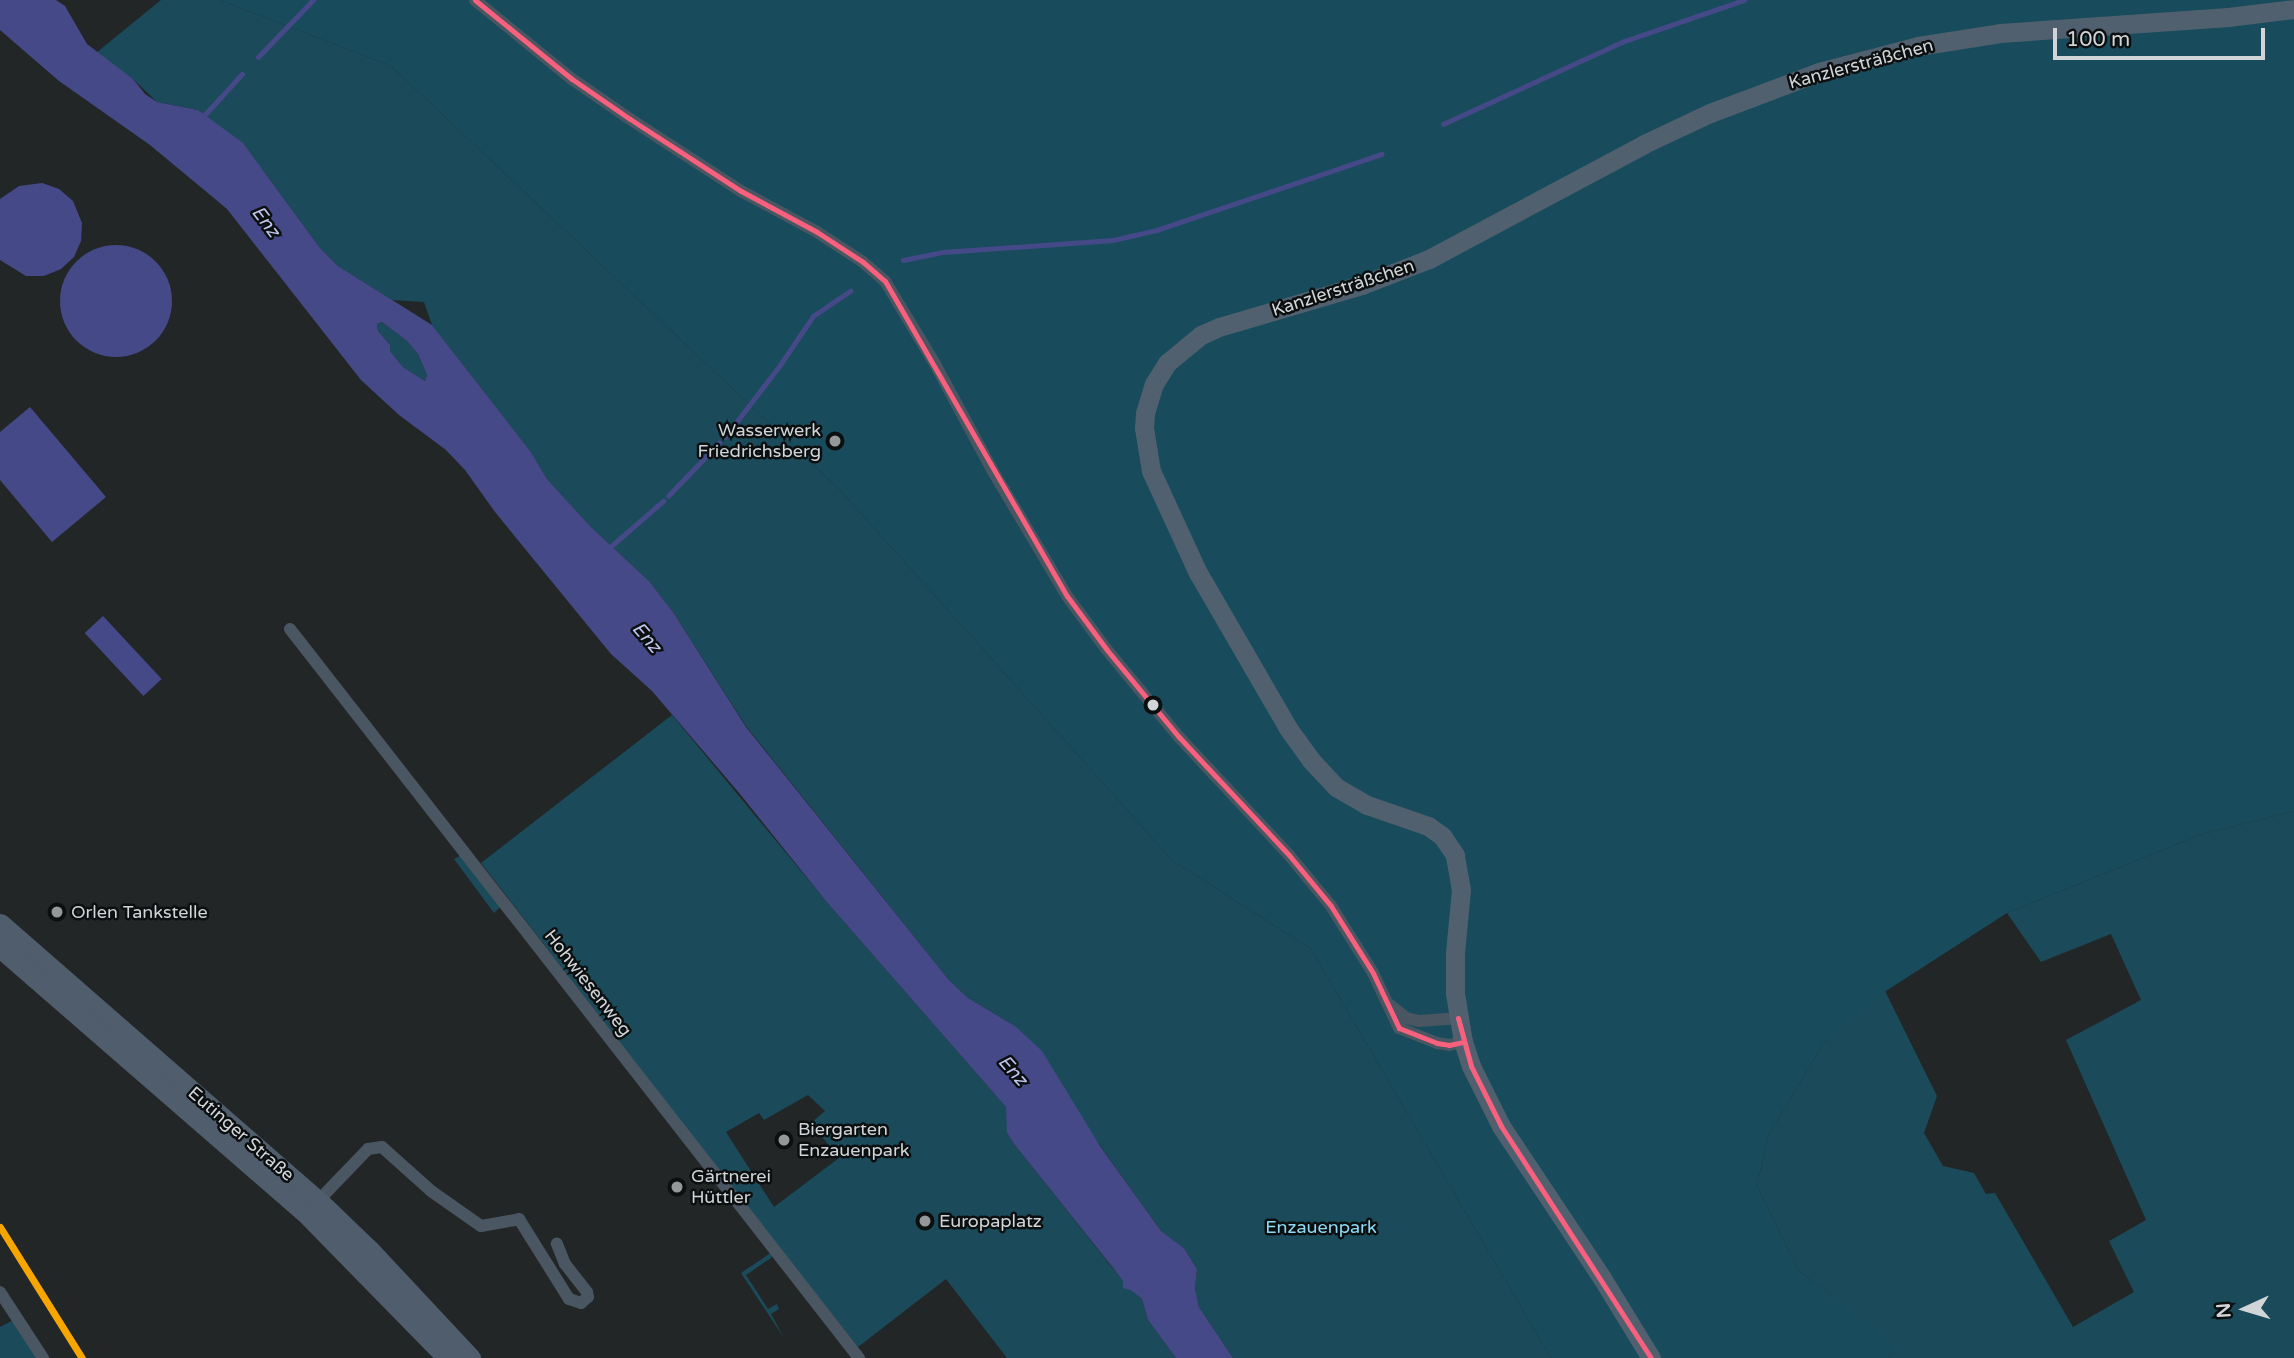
<!DOCTYPE html>
<html>
<head>
<meta charset="utf-8">
<style>
  body { margin:0 }
  #map { position:relative; width:2294px; height:1358px; overflow:hidden; background:#222627; font-family:"Varela Round",sans-serif }
  div>[style] { position:absolute }
  .green>* { inset:0; background:#1b4b5a }
  .forest>* { inset:0; background:#184c5c }
  .water>* { inset:0; background:#454987; transform-origin:0 0 }
  .round { border-radius:50% }
  .stream>* { height:4.5px; margin:-2.25px; padding:0 2.25px; transform-origin:2.25px; border-radius:2.25px; background:#454987 }
  .minor>* { height:12px; margin:-6px; padding:0 6px; transform-origin:6px; border-radius:6px; background:#4a5661 }
  .secondary>* { height:19px; margin:-9.5px; padding:0 9.5px; transform-origin:9.5px; border-radius:9.5px; background:#51606e }
  .primary>* { height:21px; margin:-10.5px; padding:0 10.5px; transform-origin:10.5px; border-radius:10.5px; background:#4f5d6c }
  .bus-1>* { height:5px; margin:-2.5px; padding:0 2.5px; transform-origin:2.5px; border-radius:2.5px; background:#f8607d }
  .rail-1>* { height:7px; margin:-3.5px; padding:0 3.5px; transform-origin:3.5px; border-radius:3.5px; background:#f7a600 }
  .dots>* { width:19px; height:19px; translate:-50% -50%; box-sizing:border-box; border:4px solid #0c0f10; border-radius:50% }
  span { translate:-50% -50%; white-space:nowrap; text-align:center; line-height:1.15; -webkit-text-stroke:5px #0c0f10; paint-order:stroke }
  .street-label { font-size:18px; color:#d1d5d7 }
  .poi-label { font-size:18px; color:#d1d5d7 }
  .right { translate:-100% -50%; text-align:right }
  .left { translate:0 -50%; text-align:left }
  .park-label { font-size:18px; color:#8edaf5 }
  .water-label { font-size:19px; color:#c1c6ee; font-style:italic }
  .north { position:absolute; left:2210px; top:1274px; width:70px; height:70px; -webkit-text-stroke:5px #0c0f10; paint-order:stroke; rotate:266deg; font-size:19px; font-weight:700; line-height:28px; text-align:center; color:#d1d5d7 }
  .north::after { content:''; display:block; margin:auto; width:24px; height:32px; background:#d1d5d7; clip-path:polygon(50% 0,100% 100%,50% 72%,0 100%) }
  .scale { position:absolute; left:2053px; top:28px; width:212px; height:32px; box-sizing:border-box; border:4px solid #d1d5d7; border-top:0; padding-left:9px; font-size:21px; line-height:24px; white-space:nowrap; color:#d1d5d7; -webkit-text-stroke:5px #0c0f10; paint-order:stroke }
</style>
</head>
<body>
<div id="map">
  <div class="green">
    <div style="clip-path:polygon(161px 0,220px 0,391px 66px,840px 490px,1172px 860px,1311px 949px,1551px 1358px,1233px 1358px,1199px 1307px,1195px 1289px,1197px 1269px,1184px 1248px,1161px 1231px,1015px 1026px,968px 998px,949px 980px,746px 726px,673px 612px,649px 581px,591px 527px,547px 479px,531px 452px,432px 325px,424px 302px,392px 300px,338px 266px,320px 248px,263px 170px,211px 121px,198px 110px,157px 102px,133px 79px,96px 53px)"></div>
    <div style="clip-path:polygon(382px 322px,407px 341px,418px 354px,427px 375px,425px 381px,403px 367px,390px 351px,390px 345px,378px 331px,377px 324px)"></div>
    <div style="clip-path:polygon(evenodd,672px 715px,825px 900px,1007px 1108px,1007px 1133px,1014px 1144px,1123px 1281px,1142px 1299px,1148px 1320px,1176px 1358px,1007px 1358px,946px 1279px,858px 1347px,749px 1209px,481px 863px,672px 715px,808px 1095px,825px 1111px,811px 1123px,839px 1158px,774px 1207px,726px 1132px,759px 1113px,764px 1120px,808px 1095px)"></div>
    <div style="clip-path:polygon(2294px 811px,2294px 1358px,1889px 1358px,1896px 1345px,1798px 1270px,1757px 1186px,1768px 1136px,1823px 1044px,1885px 991px,1937px 1096px,1924px 1133px,1943px 1166px,1974px 1173px,1986px 1194px,1995px 1193px,2073px 1327px,2134px 1292px,2109px 1241px,2146px 1220px,2066px 1040px,2141px 1000px,2111px 934px,2041px 962px,2007px 913px,2202px 834px)"></div>
    <div style="clip-path:polygon(460px 856px,501px 906px,494px 913px,454px 859px)"></div>
    <div style="clip-path:polygon(772px 1252px,771px 1258px,746px 1275px,768px 1309px,777px 1304px,779px 1309px,771px 1314px,784px 1338px,741px 1273px)"></div>
    <div style="clip-path:polygon(17px 1318px,39px 1358px,0 1358px,0 1327px)"></div>
  </div>
  <div class="forest">
    <div style="clip-path:polygon(220px 0,2294px 0,2294px 811px,2202px 834px,2007px 913px,1886px 991px,1823px 1044px,1768px 1136px,1757px 1186px,1798px 1270px,1897px 1345px,1889px 1358px,1551px 1358px,1311px 949px,1172px 860px,840px 490px,391px 66px)"></div>
  </div>
  <div class="water">
    <div style="clip-path:polygon(evenodd,0 0,56px 0,65px 6px,87px 44px,133px 79px,145px 94px,157px 102px,198px 110px,243px 143px,320px 248px,338px 266px,432px 325px,531px 452px,547px 479px,591px 527px,649px 581px,673px 612px,746px 727px,949px 980px,968px 998px,1015px 1026px,1042px 1051px,1100px 1146px,1161px 1231px,1184px 1248px,1197px 1269px,1195px 1289px,1199px 1307px,1233px 1358px,1176px 1358px,1148px 1320px,1142px 1299px,1131px 1290px,1123px 1288px,1123px 1281px,1110px 1264px,1014px 1144px,1007px 1133px,1006px 1107px,825px 900px,740px 794px,652px 691px,611px 654px,495px 512px,465px 470px,446px 450px,399px 415px,361px 380px,227px 209px,150px 145px,59px 81px,0 30px,0 0,382px 322px,407px 341px,418px 354px,427px 375px,425px 381px,403px 367px,390px 351px,390px 345px,378px 331px,377px 324px,382px 322px)"></div>
    <div style="clip-path:polygon(42px 183px,59px 189px,73px 201px,82px 223px,81px 241px,74px 257px,61px 269px,44px 276px,26px 276px,0 260px,0 199px,19px 186px)"></div>
    <div class="round" style="left:60px;top:245px;width:112px;height:112px"></div>
    <div style="clip-path:polygon(30px 407px,106px 497px,52px 542px,0 480px,0 432px)"></div>
    <div style="left:103px;top:616px;width:86px;height:25px;rotate:47deg"></div>
  </div>
  <div class="stream">
    <div style="left:258px;top:57px;width:79px;rotate:-46deg"></div>
    <div style="left:200px;top:120px;width:62px;rotate:-47.6deg"></div>
    <div style="left:1443px;top:124px;width:197px;rotate:-24.6deg"></div>
    <div style="left:1622px;top:42px;width:129px;rotate:-19deg"></div>
    <div style="left:903px;top:260px;width:41px;rotate:-11.3deg"></div>
    <div style="left:943px;top:252px;width:170px;rotate:-4deg"></div>
    <div style="left:1113px;top:240px;width:45px;rotate:-12.8deg"></div>
    <div style="left:1157px;top:230px;width:237px;rotate:-18.7deg"></div>
    <div style="left:725px;top:437px;width:91px;rotate:-52.6deg"></div>
    <div style="left:780px;top:365px;width:59px;rotate:-56deg"></div>
    <div style="left:813px;top:316px;width:45px;rotate:-34deg"></div>
    <div style="left:668px;top:496px;width:74px;rotate:-46.1deg"></div>
    <div style="left:608px;top:549px;width:73px;rotate:-41.1deg"></div>
  </div>
  <div class="minor">
    <div style="left:475px;top:0;width:125px;rotate:39.2deg"></div>
    <div style="left:572px;top:79px;width:70px;rotate:34.6deg"></div>
    <div style="left:630px;top:119px;width:132px;rotate:33deg"></div>
    <div style="left:741px;top:191px;width:86px;rotate:28.3deg"></div>
    <div style="left:817px;top:232px;width:55px;rotate:33.1deg"></div>
    <div style="left:863px;top:262px;width:29px;rotate:41deg"></div>
    <div style="left:885px;top:281px;width:97px;rotate:58.9deg"></div>
    <div style="left:935px;top:364px;width:124px;rotate:61.6deg"></div>
    <div style="left:994px;top:473px;width:143px;rotate:59.3deg"></div>
    <div style="left:1067px;top:596px;width:67px;rotate:53.5deg"></div>
    <div style="left:1107px;top:650px;width:113px;rotate:50.4deg"></div>
    <div style="left:1179px;top:737px;width:161px;rotate:47deg"></div>
    <div style="left:1289px;top:855px;width:66px;rotate:50.5deg"></div>
    <div style="left:1331px;top:906px;width:79px;rotate:57.9deg"></div>
    <div style="left:1373px;top:973px;width:61px;rotate:64.7deg"></div>
    <div style="left:1399px;top:1028px;width:41px;rotate:21.5deg"></div>
    <div style="left:1437px;top:1043px;width:12px;rotate:9deg"></div>
    <div style="left:1449px;top:1045px;width:14px;rotate:-12deg"></div>
    <div style="left:290px;top:629px;width:925px;rotate:52.03deg"></div>
    <div style="left:1390px;top:1005px;width:21px;rotate:39deg"></div>
    <div style="left:1406px;top:1018px;width:13px;rotate:13deg"></div>
    <div style="left:1419px;top:1021px;width:39px;rotate:-4deg"></div>
    <div style="left:318px;top:1201px;width:72px;rotate:-46.1deg"></div>
    <div style="left:368px;top:1149px;width:14px;rotate:-8deg"></div>
    <div style="left:382px;top:1147px;width:66px;rotate:41.9deg"></div>
    <div style="left:431px;top:1191px;width:61px;rotate:35deg"></div>
    <div style="left:481px;top:1226px;width:39px;rotate:-10deg"></div>
    <div style="left:519px;top:1219px;width:94px;rotate:58deg"></div>
    <div style="left:569px;top:1299px;width:13px;rotate:18deg"></div>
    <div style="left:581px;top:1303px;width:9px;rotate:-41deg"></div>
    <div style="left:588px;top:1297px;width:5px;rotate:-101deg"></div>
    <div style="left:587px;top:1292px;width:36px;rotate:-128deg"></div>
    <div style="left:565px;top:1264px;width:22px;rotate:-112deg"></div>
    <div style="left:0;top:1292px;width:79px;rotate:56.9deg"></div>
  </div>
  <div class="secondary">
    <div style="left:1651px;top:1358px;width:94px;rotate:-121.5deg"></div>
    <div style="left:1602px;top:1278px;width:182px;rotate:-123.6deg"></div>
    <div style="left:1501px;top:1126px;width:67px;rotate:-116.6deg"></div>
    <div style="left:1471px;top:1066px;width:25px;rotate:-108deg"></div>
    <div style="left:1463px;top:1042px;width:50px;rotate:-99.3deg"></div>
    <div style="left:1455px;top:993px;width:40px;rotate:-90deg"></div>
    <div style="left:1455px;top:953px;width:63px;rotate:-84.6deg"></div>
    <div style="left:1461px;top:890px;width:36px;rotate:-100deg"></div>
    <div style="left:1455px;top:855px;width:23px;rotate:-124deg"></div>
    <div style="left:1442px;top:836px;width:17px;rotate:-144deg"></div>
    <div style="left:1428px;top:826px;width:65px;rotate:-161deg"></div>
    <div style="left:1367px;top:805px;width:36px;rotate:-150deg"></div>
    <div style="left:1336px;top:787px;width:37px;rotate:-133deg"></div>
    <div style="left:1311px;top:760px;width:39px;rotate:-126deg"></div>
    <div style="left:1288px;top:728px;width:179px;rotate:-120.1deg"></div>
    <div style="left:1198px;top:573px;width:112px;rotate:-114.7deg"></div>
    <div style="left:1151px;top:471px;width:44px;rotate:-99.2deg"></div>
    <div style="left:1144px;top:428px;width:15px;rotate:-86deg"></div>
    <div style="left:1145px;top:413px;width:30px;rotate:-73deg"></div>
    <div style="left:1154px;top:384px;width:25px;rotate:-58deg"></div>
    <div style="left:1167px;top:363px;width:44px;rotate:-39.5deg"></div>
    <div style="left:1201px;top:335px;width:20px;rotate:-24deg"></div>
    <div style="left:1219px;top:327px;width:149px;rotate:-16.4deg"></div>
    <div style="left:1362px;top:285px;width:72px;rotate:-21.2deg"></div>
    <div style="left:1429px;top:259px;width:244px;rotate:-28.1deg"></div>
    <div style="left:1644px;top:144px;width:73px;rotate:-25.2deg"></div>
    <div style="left:1710px;top:113px;width:116px;rotate:-20.6deg"></div>
    <div style="left:1819px;top:72px;width:102px;rotate:-14.7deg"></div>
    <div style="left:1918px;top:46px;width:83px;rotate:-9deg"></div>
    <div style="left:2000px;top:33px;width:229px;rotate:-4deg"></div>
    <div style="left:2228px;top:17px;width:66px;rotate:-6.9deg"></div>
  </div>
  <div class="primary">
    <div style="left:0;top:924px;width:422px;rotate:41.1deg"></div>
    <div style="left:318px;top:1201px;width:71px;rotate:43.9deg"></div>
    <div style="left:369px;top:1250px;width:148px;rotate:46.9deg"></div>
    <div style="left:0;top:947px;width:408px;rotate:41deg"></div>
    <div style="left:308px;top:1215px;width:200px;rotate:45.6deg"></div>
  </div>
  <div class="bus-1">
    <div style="left:475px;top:0;width:125px;rotate:39.2deg"></div>
    <div style="left:572px;top:79px;width:70px;rotate:34.6deg"></div>
    <div style="left:630px;top:119px;width:132px;rotate:33deg"></div>
    <div style="left:741px;top:191px;width:86px;rotate:28.3deg"></div>
    <div style="left:817px;top:232px;width:55px;rotate:33.1deg"></div>
    <div style="left:863px;top:262px;width:29px;rotate:41deg"></div>
    <div style="left:885px;top:281px;width:364px;rotate:60deg"></div>
    <div style="left:1067px;top:596px;width:67px;rotate:53.5deg"></div>
    <div style="left:1107px;top:650px;width:113px;rotate:50.4deg"></div>
    <div style="left:1179px;top:737px;width:161px;rotate:47deg"></div>
    <div style="left:1289px;top:855px;width:66px;rotate:50.5deg"></div>
    <div style="left:1331px;top:906px;width:79px;rotate:57.9deg"></div>
    <div style="left:1373px;top:973px;width:61px;rotate:64.7deg"></div>
    <div style="left:1399px;top:1028px;width:41px;rotate:21.5deg"></div>
    <div style="left:1437px;top:1043px;width:12px;rotate:9deg"></div>
    <div style="left:1449px;top:1045px;width:14px;rotate:-12deg"></div>
    <div style="left:1458px;top:1018px;width:50px;rotate:74.8deg"></div>
    <div style="left:1471px;top:1066px;width:67px;rotate:63.4deg"></div>
    <div style="left:1501px;top:1126px;width:276px;rotate:57.1deg"></div>
  </div>
  <div class="rail-1">
    <div style="left:0;top:1227px;width:155px;rotate:58deg"></div>
  </div>
  <div class="dots">
    <div style="left:835px;top:441px;background:#949899"></div>
    <div style="left:1153px;top:705px;background:#d1d5d7"></div>
    <div style="left:57px;top:912px;background:#949899"></div>
    <div style="left:784px;top:1140px;background:#949899"></div>
    <div style="left:677px;top:1187px;background:#949899"></div>
    <div style="left:925px;top:1221px;background:#949899"></div>
  </div>
  <div class="street-label">
    <span style="left:1861px;top:64px;rotate:-15deg">Kanzlersträßchen</span>
    <span style="left:1343px;top:288px;rotate:-18deg">Kanzlersträßchen</span>
    <span style="left:588px;top:983px;rotate:52deg">Hohwiesenweg</span>
    <span style="left:241px;top:1134px;rotate:41deg">Eutinger Straße</span>
  </div>
  <div class="poi-label">
    <span class="right" style="left:821px;top:441px">Wasserwerk<br>Friedrichsberg</span>
    <span class="left" style="left:71px;top:912px">Orlen Tankstelle</span>
    <span class="left" style="left:798px;top:1140px">Biergarten<br>Enzauenpark</span>
    <span class="left" style="left:691px;top:1187px">Gärtnerei<br>Hüttler</span>
    <span class="left" style="left:939px;top:1221px">Europaplatz</span>
  </div>
  <div class="park-label">
    <span style="left:1321px;top:1227px">Enzauenpark</span>
  </div>
  <div class="water-label">
    <span style="left:265px;top:222px;rotate:53deg">Enz</span>
    <span style="left:646px;top:638px;rotate:49deg">Enz</span>
    <span style="left:1012px;top:1071px;rotate:48deg">Enz</span>
  </div>
  <div class="north">N</div>
  <div class="scale">100 m</div>
</div>
</body>
</html>
